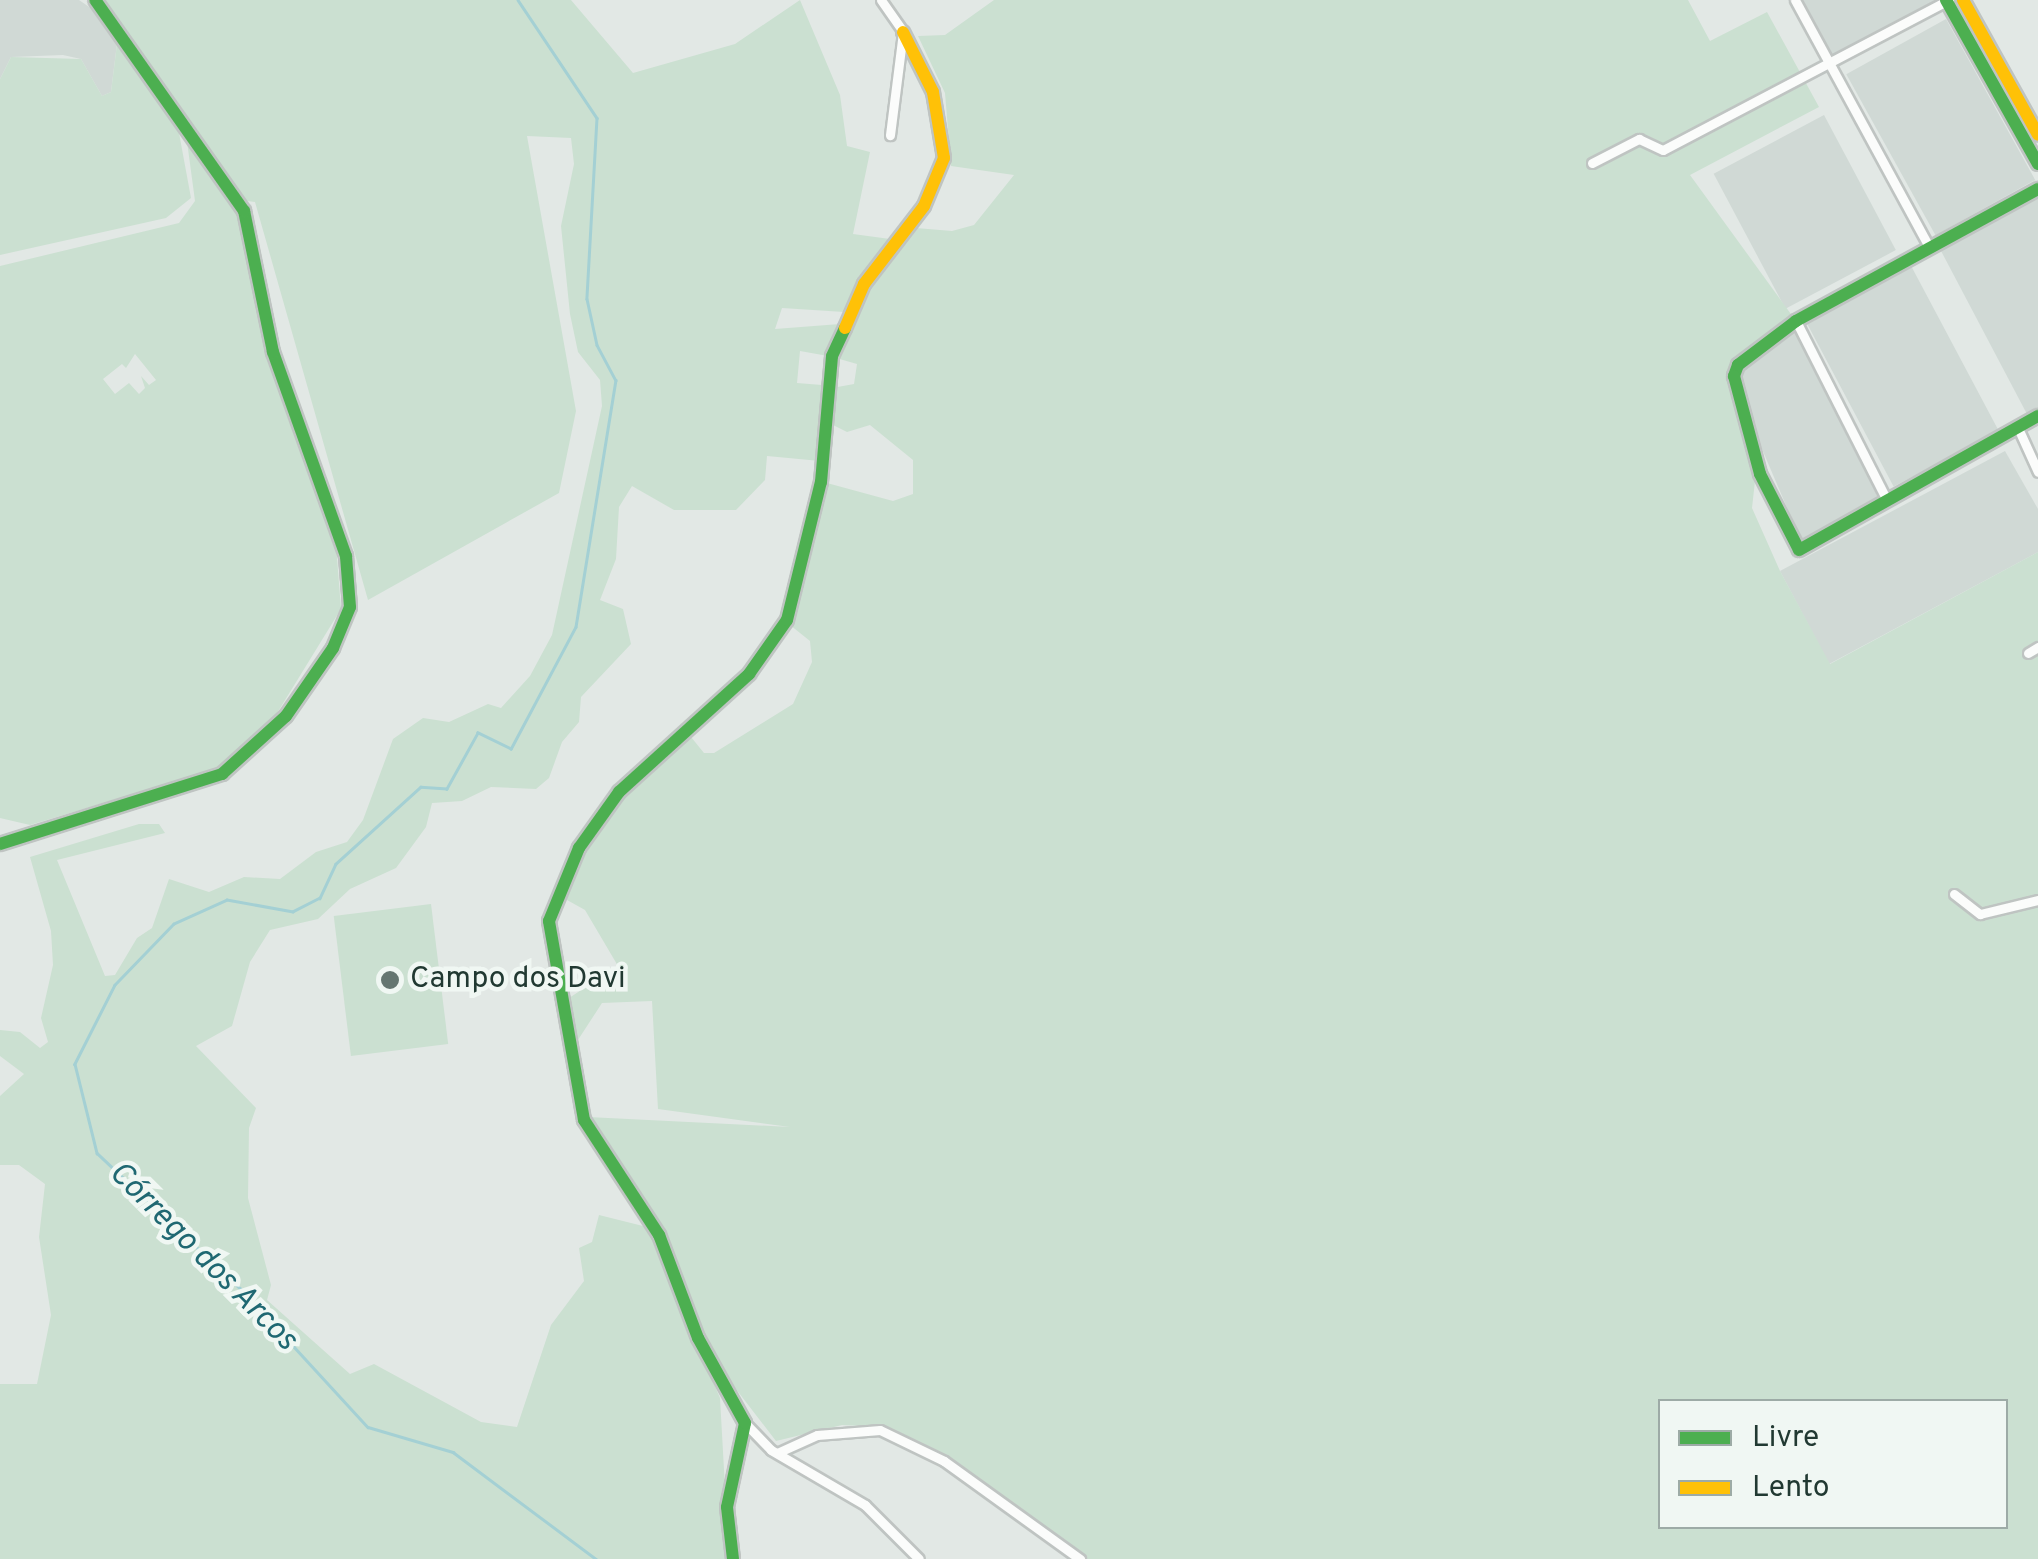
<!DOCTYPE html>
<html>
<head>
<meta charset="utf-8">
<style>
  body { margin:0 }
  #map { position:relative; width:2038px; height:1559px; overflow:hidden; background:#e2e8e5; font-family:Overpass,sans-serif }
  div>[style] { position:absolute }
  .built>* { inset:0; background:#d0d9d5; transform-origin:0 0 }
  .green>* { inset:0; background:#cbe0d1; transform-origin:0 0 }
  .stream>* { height:2.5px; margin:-1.25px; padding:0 1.25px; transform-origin:1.25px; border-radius:1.25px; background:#a4d0d4 }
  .roads { filter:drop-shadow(2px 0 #bfc4c2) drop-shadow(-2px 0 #bfc4c2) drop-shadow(0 2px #bfc4c2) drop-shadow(0 -2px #bfc4c2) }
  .street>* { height:9px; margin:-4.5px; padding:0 4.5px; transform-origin:4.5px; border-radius:4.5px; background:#fbfcfb }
  .fast>* { height:12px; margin:-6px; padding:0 6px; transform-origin:6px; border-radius:6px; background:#4caf50 }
  .slow>* { height:12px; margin:-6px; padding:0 6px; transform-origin:6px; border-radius:6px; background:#ffc107 }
  .dots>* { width:28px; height:28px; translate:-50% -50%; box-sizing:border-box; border:5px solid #f0f7f3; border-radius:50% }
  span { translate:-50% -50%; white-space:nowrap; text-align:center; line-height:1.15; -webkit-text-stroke:9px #f0f7f3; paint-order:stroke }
  .poi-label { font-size:30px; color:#213932 }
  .left { translate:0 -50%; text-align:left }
  .water-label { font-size:32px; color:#1f6872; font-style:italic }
  .legend { position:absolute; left:1658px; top:1399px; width:350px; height:130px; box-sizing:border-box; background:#f0f7f3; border:2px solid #9daba6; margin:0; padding:12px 18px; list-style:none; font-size:30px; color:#213932 }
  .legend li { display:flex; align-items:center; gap:20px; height:50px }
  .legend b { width:50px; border:2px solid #9daba6 }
</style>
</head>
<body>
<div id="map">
  <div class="built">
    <div style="clip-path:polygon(0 0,79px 0,98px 13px,118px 36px,111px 92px,102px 96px,81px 59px,63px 55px,11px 57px,0 79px)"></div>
    <div style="clip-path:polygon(1803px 0,1937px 0,1937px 1px,1832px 57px)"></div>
    <div style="left:1946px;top:19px;width:184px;height:114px;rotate:61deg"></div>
    <div style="left:1824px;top:115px;width:153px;height:125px;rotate:62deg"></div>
    <div style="clip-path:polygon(2038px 198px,2038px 410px,2028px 416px,1940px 249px)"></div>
    <div style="left:1909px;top:262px;width:191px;height:119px;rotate:62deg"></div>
    <div style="clip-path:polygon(1796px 321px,1879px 500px,1802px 543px,1739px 395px,1739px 368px)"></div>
    <div style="clip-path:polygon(2005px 451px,2038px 509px,2038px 552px,1829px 664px,1780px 571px)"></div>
  </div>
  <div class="green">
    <div style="clip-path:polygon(101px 0,571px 0,633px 73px,735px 44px,800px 0,840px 95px,847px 146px,870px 152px,853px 234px,890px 239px,844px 312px,782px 308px,775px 329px,840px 324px,828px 356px,800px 351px,797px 383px,822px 385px,820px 461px,767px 456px,765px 480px,736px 510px,674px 510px,632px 486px,619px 507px,616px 559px,600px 600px,623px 609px,631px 644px,581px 697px,579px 722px,562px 742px,549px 778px,536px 789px,491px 787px,462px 801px,432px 803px,426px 827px,396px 868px,350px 889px,318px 919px,270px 930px,250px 962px,232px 1026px,196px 1046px,256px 1108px,249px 1128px,248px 1198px,271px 1285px,267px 1300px,350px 1374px,374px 1364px,481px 1422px,517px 1427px,551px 1325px,584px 1281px,579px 1248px,592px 1242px,599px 1215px,647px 1227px,720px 1398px,729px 1559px,0 1559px,0 1384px,37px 1384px,51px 1315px,39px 1237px,45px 1184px,19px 1165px,0 1165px,0 1096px,24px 1074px,0 1056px,0 1030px,20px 1032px,40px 1048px,48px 1042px,41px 1018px,53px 965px,51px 931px,30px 857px,139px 824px,159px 824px,165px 833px,57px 860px,105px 976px,115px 975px,137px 938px,152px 928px,169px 879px,209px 892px,244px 877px,280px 879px,316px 852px,347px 842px,363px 820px,393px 739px,423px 718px,449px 722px,488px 704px,501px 708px,530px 676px,552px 635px,602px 406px,600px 380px,578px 352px,570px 314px,561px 226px,574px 164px,571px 138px,527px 136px,576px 411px,559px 493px,368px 600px,255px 202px,247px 201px)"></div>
    <div style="clip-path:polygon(evenodd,994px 0,1688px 0,1710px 41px,1767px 12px,1819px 107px,1690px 175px,1796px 321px,1734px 376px,1757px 463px,1752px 508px,1780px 571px,1830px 664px,2038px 552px,2038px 643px,2024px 650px,2028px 657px,2038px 652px,2038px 1559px,1085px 1559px,959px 1465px,884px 1427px,842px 1425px,776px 1441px,709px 1354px,663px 1233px,588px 1117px,790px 1127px,658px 1109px,652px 1001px,602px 1003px,576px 1043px,566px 1000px,618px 966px,585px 910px,558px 895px,631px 784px,687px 732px,704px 753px,714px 753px,793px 704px,812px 662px,810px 641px,790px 625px,827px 483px,893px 501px,913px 494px,913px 460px,870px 425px,847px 432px,829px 423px,832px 388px,854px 384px,857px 364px,836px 358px,869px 288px,916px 228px,952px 231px,974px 225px,1014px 175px,951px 166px,945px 93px,918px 36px,945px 35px,994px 0,1660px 1402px,2006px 1402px,2006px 1526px,1660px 1526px,1660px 1402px)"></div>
    <div style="clip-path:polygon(118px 36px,177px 122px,191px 198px,166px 218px,0 255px,0 79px,11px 57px,81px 59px,102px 96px,111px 92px)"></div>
    <div style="clip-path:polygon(evenodd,186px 134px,239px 208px,268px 361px,336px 545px,341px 609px,274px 718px,216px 769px,30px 825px,0 818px,0 266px,179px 223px,195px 201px,186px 134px,135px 354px,156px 380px,149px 385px,141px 376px,145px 388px,139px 394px,129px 383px,115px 394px,103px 379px,122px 364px,126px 368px,135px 354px)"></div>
    <div style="left:431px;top:904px;width:141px;height:98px;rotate:83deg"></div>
  </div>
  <div class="stream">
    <div style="left:518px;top:0;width:142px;rotate:56.2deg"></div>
    <div style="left:597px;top:118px;width:181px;rotate:93.2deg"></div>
    <div style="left:587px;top:299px;width:47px;rotate:77.7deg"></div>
    <div style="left:597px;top:345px;width:40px;rotate:62deg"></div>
    <div style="left:616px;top:380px;width:250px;rotate:99.2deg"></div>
    <div style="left:576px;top:627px;width:138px;rotate:118deg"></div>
    <div style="left:511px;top:749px;width:37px;rotate:-154deg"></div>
    <div style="left:478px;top:733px;width:64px;rotate:119deg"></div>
    <div style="left:447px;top:789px;width:26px;rotate:-176deg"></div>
    <div style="left:421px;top:787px;width:115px;rotate:137.8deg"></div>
    <div style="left:336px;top:864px;width:38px;rotate:115deg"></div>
    <div style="left:320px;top:898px;width:30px;rotate:153deg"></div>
    <div style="left:293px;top:912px;width:67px;rotate:-169.7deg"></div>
    <div style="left:227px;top:900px;width:58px;rotate:155.6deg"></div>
    <div style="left:174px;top:924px;width:85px;rotate:134deg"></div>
    <div style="left:115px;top:985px;width:89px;rotate:116.9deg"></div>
    <div style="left:75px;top:1064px;width:92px;rotate:76.1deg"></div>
    <div style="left:97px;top:1153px;width:197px;rotate:43.4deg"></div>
    <div style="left:240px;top:1288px;width:189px;rotate:47.4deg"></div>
    <div style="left:368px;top:1427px;width:89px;rotate:16.4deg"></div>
    <div style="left:453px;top:1452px;width:179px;rotate:36.8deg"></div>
  </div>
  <div class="roads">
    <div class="street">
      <div style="left:881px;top:0;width:39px;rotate:55deg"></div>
      <div style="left:903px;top:32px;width:104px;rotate:97.2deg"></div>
      <div style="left:1795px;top:0;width:281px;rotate:61.5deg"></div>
      <div style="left:1592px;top:163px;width:53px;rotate:-27.1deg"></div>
      <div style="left:1639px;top:139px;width:26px;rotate:25deg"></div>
      <div style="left:1663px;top:150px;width:323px;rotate:-27.7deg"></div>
      <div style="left:1796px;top:321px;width:201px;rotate:63.1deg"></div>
      <div style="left:2018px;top:428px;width:48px;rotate:65.6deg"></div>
      <div style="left:2028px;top:653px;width:12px;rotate:-31deg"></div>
      <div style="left:1954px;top:894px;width:33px;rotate:38deg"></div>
      <div style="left:1980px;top:914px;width:60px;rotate:-13.6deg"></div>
      <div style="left:745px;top:1423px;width:37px;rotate:46deg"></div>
      <div style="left:771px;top:1450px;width:109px;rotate:30.3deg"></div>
      <div style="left:865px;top:1505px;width:76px;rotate:45deg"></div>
      <div style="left:777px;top:1453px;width:44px;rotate:-24.2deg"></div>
      <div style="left:817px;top:1435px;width:63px;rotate:-4.5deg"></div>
      <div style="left:880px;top:1430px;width:71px;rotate:25.8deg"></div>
      <div style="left:944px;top:1461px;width:168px;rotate:35.8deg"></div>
    </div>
    <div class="fast">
      <div style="left:1946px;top:0;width:188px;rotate:60.7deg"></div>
      <div style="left:2038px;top:189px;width:276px;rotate:151.4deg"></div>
      <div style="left:1796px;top:321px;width:73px;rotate:142.8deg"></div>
      <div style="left:1738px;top:365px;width:12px;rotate:110deg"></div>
      <div style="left:1734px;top:376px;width:101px;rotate:75.1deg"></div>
      <div style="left:1760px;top:474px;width:85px;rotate:62.8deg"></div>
      <div style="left:1799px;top:550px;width:274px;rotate:-29.3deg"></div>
      <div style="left:0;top:844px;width:233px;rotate:-17.5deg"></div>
      <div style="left:222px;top:774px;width:86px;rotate:-42.2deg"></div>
      <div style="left:286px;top:716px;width:83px;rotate:-55.3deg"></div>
      <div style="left:333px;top:648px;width:44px;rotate:-67.5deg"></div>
      <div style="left:350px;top:607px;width:51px;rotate:-94.5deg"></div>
      <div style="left:346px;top:556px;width:217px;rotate:-109.7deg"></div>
      <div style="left:273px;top:352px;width:144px;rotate:-101.6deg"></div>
      <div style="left:244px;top:211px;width:258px;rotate:-125.2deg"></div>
      <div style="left:733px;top:1559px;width:52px;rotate:-96.6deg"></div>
      <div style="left:727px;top:1507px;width:86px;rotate:-77.9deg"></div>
      <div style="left:745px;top:1423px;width:97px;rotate:-118.9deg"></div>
      <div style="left:698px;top:1338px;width:110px;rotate:-110.7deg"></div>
      <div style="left:659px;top:1235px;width:137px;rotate:-123.1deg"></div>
      <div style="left:584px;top:1120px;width:202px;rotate:-100deg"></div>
      <div style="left:549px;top:921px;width:79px;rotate:-67.7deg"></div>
      <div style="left:579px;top:848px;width:69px;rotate:-54.5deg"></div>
      <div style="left:619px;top:792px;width:176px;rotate:-42.2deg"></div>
      <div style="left:749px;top:674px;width:66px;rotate:-54.9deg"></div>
      <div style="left:787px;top:620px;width:142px;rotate:-76.2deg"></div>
      <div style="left:821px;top:482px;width:126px;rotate:-85deg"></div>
      <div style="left:832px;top:356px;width:31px;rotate:-65deg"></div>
    </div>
    <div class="slow">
      <div style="left:1963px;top:0;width:154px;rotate:60.9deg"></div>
      <div style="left:845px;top:328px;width:48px;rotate:-66.6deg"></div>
      <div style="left:864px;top:284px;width:98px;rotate:-52.4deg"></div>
      <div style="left:924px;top:206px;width:52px;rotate:-67.4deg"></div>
      <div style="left:944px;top:158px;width:67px;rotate:-99.5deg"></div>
      <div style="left:933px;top:92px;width:67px;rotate:-116.6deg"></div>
    </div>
  </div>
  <div class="dots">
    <div style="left:390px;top:980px;background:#657671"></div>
  </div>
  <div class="poi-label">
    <span class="left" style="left:410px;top:980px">Campo dos Davi</span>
  </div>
  <div class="water-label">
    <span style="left:202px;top:1257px;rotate:45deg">Córrego dos Arcos</span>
  </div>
  <ul class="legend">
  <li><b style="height:12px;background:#4caf50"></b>Livre</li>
  <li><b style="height:12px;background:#ffc107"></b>Lento</li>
  </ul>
</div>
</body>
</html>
